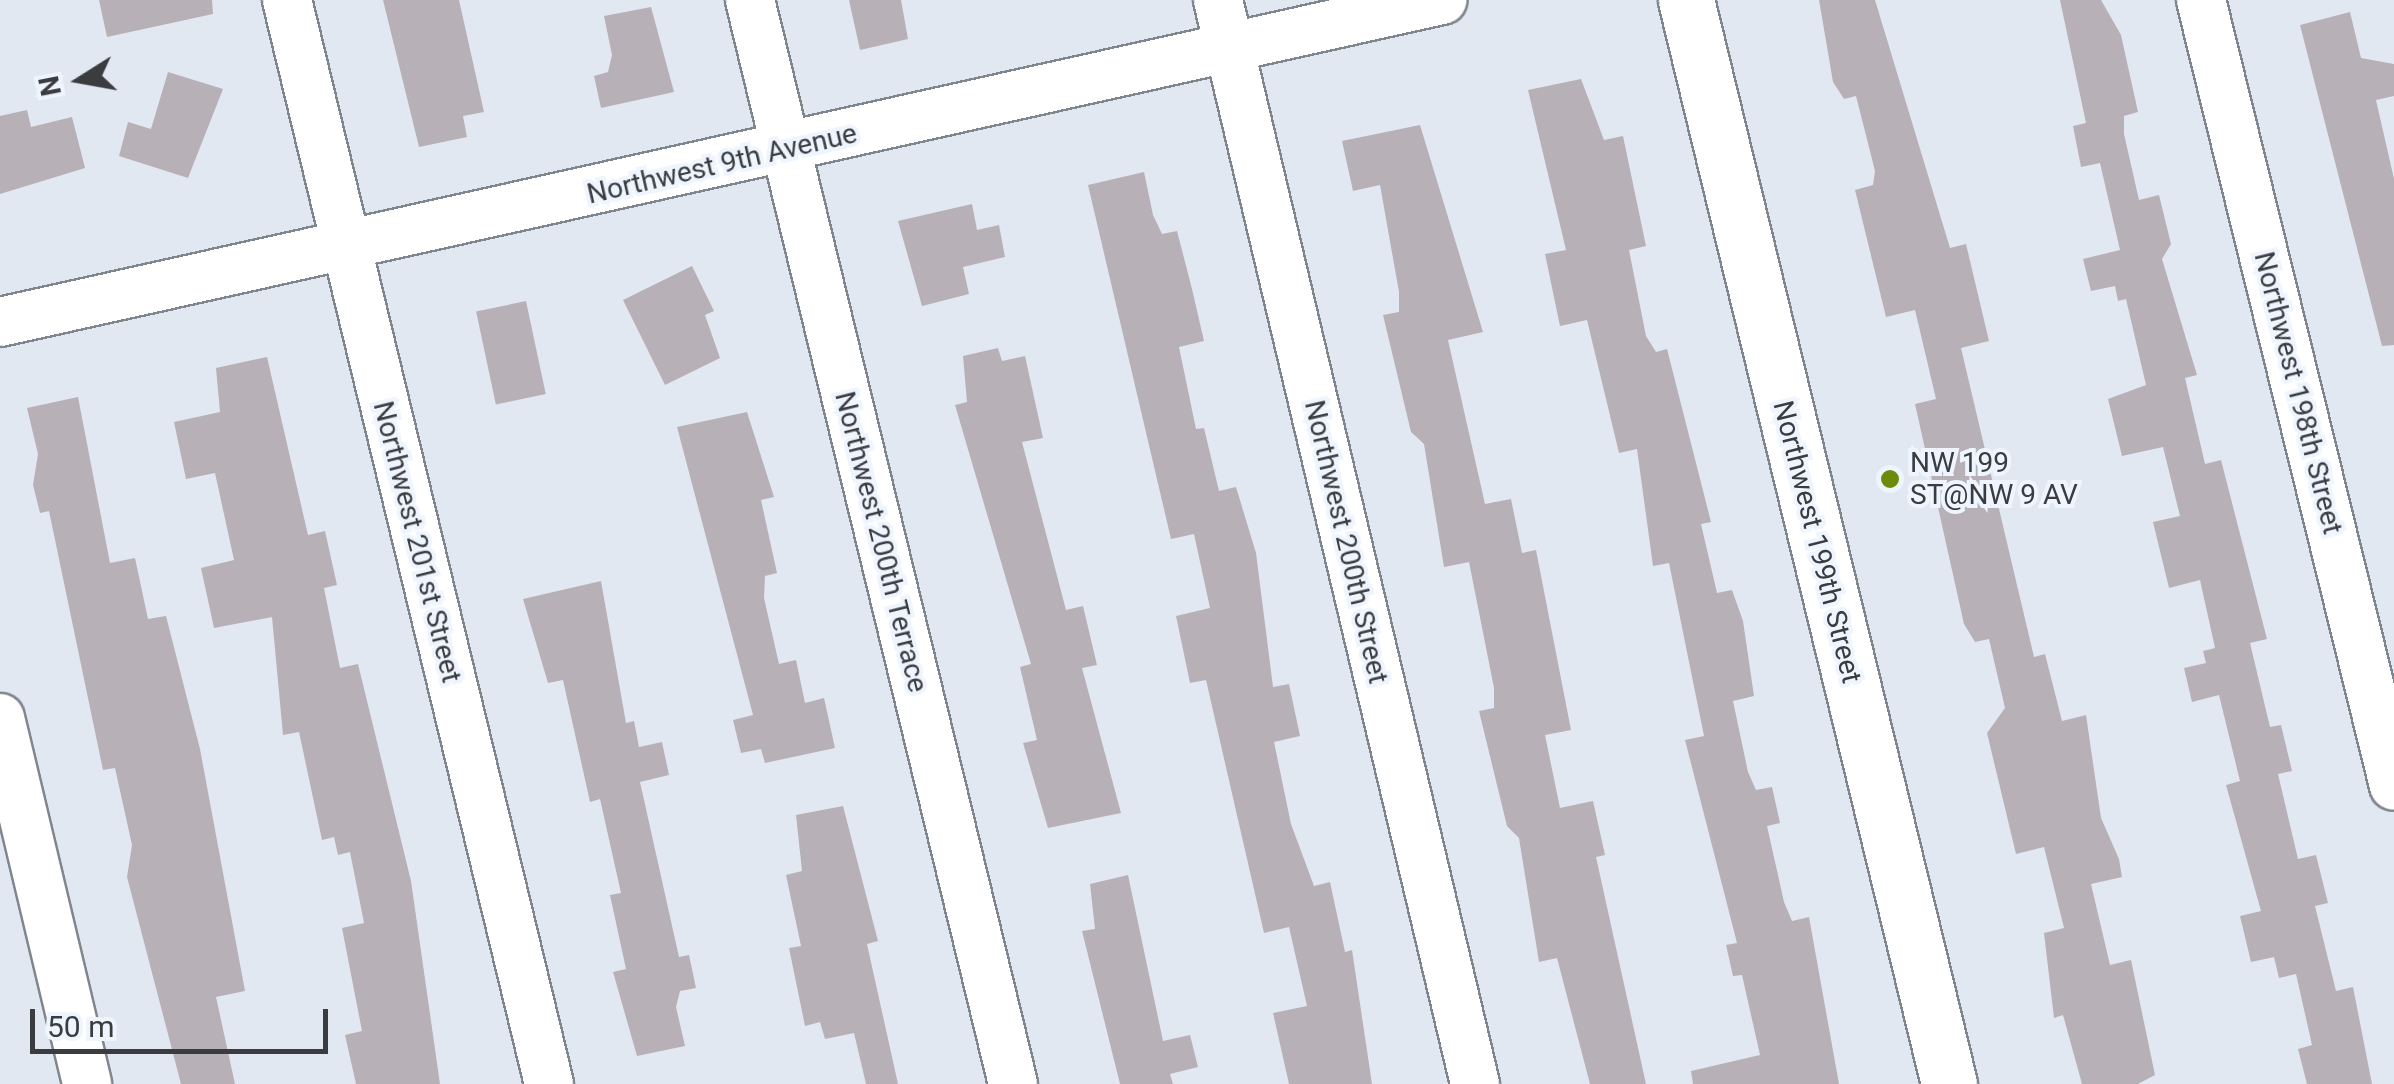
<!DOCTYPE html>
<html>
<head>
<meta charset="utf-8">
<style>
  body { margin:0 }
  #map { position:relative; width:2394px; height:1084px; overflow:hidden; background:#e1e8f1; font-family:Roboto,sans-serif }
  div>[style] { position:absolute }
  .building>* { inset:0; background:#b8b0b7; transform-origin:0 0 }
  .roads { filter:drop-shadow(2px 0 #80868e) drop-shadow(-2px 0 #80868e) drop-shadow(0 2px #80868e) drop-shadow(0 -2px #80868e) }
  .minor>* { height:48px; margin:-24px; padding:0 24px; transform-origin:24px; border-radius:24px; background:#fff }
  .major>* { height:55px; margin:-27.5px; padding:0 27.5px; transform-origin:27.5px; border-radius:27.5px; background:#fff }
  .dots>* { width:28px; height:28px; translate:-50% -50%; box-sizing:border-box; border:5px solid #eef5fe; border-radius:50% }
  span { translate:-50% -50%; white-space:nowrap; text-align:center; line-height:1.15; -webkit-text-stroke:8px #eef5fe; paint-order:stroke }
  .street-label { font-size:28px; color:#3a3c40 }
  .poi-label { font-size:28px; color:#3a3c40 }
  .left { translate:0 -50%; text-align:left }
  .north { position:absolute; left:30px; top:30px; width:100px; height:100px; -webkit-text-stroke:8px #eef5fe; paint-order:stroke; rotate:259deg; font-size:28px; font-weight:700; line-height:40px; text-align:center; color:#3a3c40 }
  .north::after { content:''; display:block; margin:auto; width:35px; height:45px; background:#3a3c40; clip-path:polygon(50% 0,100% 100%,50% 72%,0 100%) }
  .scale { position:absolute; left:30px; top:1009px; width:298px; height:45px; box-sizing:border-box; border:5px solid #3a3c40; border-top:0; padding-left:12px; font-size:30px; line-height:35px; white-space:nowrap; color:#3a3c40; -webkit-text-stroke:8px #eef5fe; paint-order:stroke }
</style>
</head>
<body>
<div id="map">
  <div class="building">
    <div style="clip-path:polygon(99px 0,212px 0,213px 14px,107px 37px)"></div>
    <div style="clip-path:polygon(383px 0,459px 0,484px 112px,463px 116px,467px 137px,419px 147px)"></div>
    <div style="clip-path:polygon(849px 0,901px 0,908px 39px,860px 50px)"></div>
    <div style="clip-path:polygon(1819px 0,1875px 0,1950px 248px,1966px 244px,1989px 341px,1961px 348px,2034px 657px,2045px 654px,2062px 721px,2086px 715px,2101px 818px,2119px 859px,2122px 877px,2091px 884px,2110px 965px,2131px 960px,2155px 1075px,2138px 1084px,2082px 1084px,2063px 1015px,2054px 1018px,2044px 933px,2064px 928px,2044px 847px,2016px 854px,1987px 733px,2005px 708px,1989px 639px,1975px 642px,1964px 624px,1915px 404px,1936px 399px,1915px 310px,1886px 317px,1855px 190px,1873px 185px,1875px 171px,1856px 96px,1844px 99px,1833px 82px)"></div>
    <div style="clip-path:polygon(2060px 0,2101px 0,2121px 35px,2138px 112px,2124px 116px,2124px 134px,2139px 200px,2159px 195px,2171px 244px,2162px 259px,2197px 375px,2185px 378px,2205px 464px,2221px 460px,2267px 639px,2250px 643px,2270px 727px,2281px 725px,2292px 771px,2278px 774px,2298px 859px,2316px 855px,2328px 903px,2315px 906px,2336px 991px,2353px 987px,2372px 1084px,2307px 1084px,2298px 1049px,2312px 1045px,2296px 974px,2279px 978px,2274px 957px,2251px 962px,2240px 916px,2261px 911px,2226px 785px,2240px 781px,2219px 695px,2192px 702px,2184px 668px,2206px 663px,2203px 651px,2215px 648px,2200px 580px,2169px 588px,2153px 522px,2180px 516px,2163px 447px,2122px 456px,2108px 399px,2146px 385px,2126px 299px,2118px 301px,2115px 286px,2091px 291px,2083px 259px,2120px 250px,2100px 163px,2081px 167px,2073px 126px,2086px 123px)"></div>
    <div style="clip-path:polygon(651px 7px,674px 92px,601px 108px,594px 76px,608px 72px,612px 55px,604px 16px)"></div>
    <div style="clip-path:polygon(2350px 12px,2361px 58px,2394px 64px,2394px 96px,2376px 100px,2394px 179px,2394px 345px,2382px 346px,2300px 25px)"></div>
    <div style="clip-path:polygon(168px 72px,223px 89px,188px 178px,119px 156px,128px 122px,151px 129px)"></div>
    <div style="clip-path:polygon(1581px 79px,1604px 140px,1623px 136px,1646px 246px,1629px 250px,1646px 336px,1656px 352px,1667px 349px,1711px 522px,1701px 524px,1717px 593px,1732px 590px,1743px 621px,1754px 696px,1733px 701px,1748px 772px,1756px 790px,1772px 787px,1780px 823px,1767px 826px,1784px 902px,1792px 921px,1809px 917px,1839px 1084px,1693px 1084px,1691px 1071px,1760px 1055px,1742px 975px,1733px 976px,1726px 945px,1737px 943px,1685px 740px,1704px 736px,1669px 563px,1653px 566px,1637px 449px,1619px 453px,1587px 320px,1560px 326px,1545px 254px,1566px 250px,1528px 90px)"></div>
    <div style="clip-path:polygon(27px 110px,31px 127px,72px 117px,85px 168px,0 194px,0 116px)"></div>
    <div style="clip-path:polygon(1420px 125px,1483px 332px,1448px 340px,1485px 504px,1511px 499px,1522px 553px,1536px 550px,1571px 730px,1545px 735px,1560px 808px,1593px 801px,1605px 855px,1596px 857px,1646px 1084px,1590px 1084px,1557px 958px,1539px 962px,1519px 838px,1507px 826px,1479px 711px,1494px 708px,1494px 688px,1469px 562px,1444px 567px,1424px 444px,1411px 432px,1383px 315px,1399px 312px,1399px 292px,1380px 185px,1353px 191px,1342px 141px)"></div>
    <div style="clip-path:polygon(1144px 172px,1153px 215px,1162px 234px,1177px 231px,1192px 289px,1204px 341px,1179px 347px,1196px 429px,1204px 428px,1219px 491px,1236px 487px,1256px 553px,1273px 687px,1289px 684px,1300px 736px,1274px 742px,1291px 824px,1314px 886px,1330px 882px,1345px 952px,1352px 950px,1372px 1084px,1289px 1084px,1273px 1013px,1307px 1006px,1289px 927px,1264px 933px,1206px 680px,1190px 683px,1176px 616px,1210px 608px,1194px 534px,1171px 539px,1088px 185px)"></div>
    <div style="clip-path:polygon(972px 204px,977px 230px,999px 225px,1005px 257px,963px 267px,969px 294px,922px 306px,898px 221px)"></div>
    <div style="clip-path:polygon(692px 266px,714px 311px,705px 315px,720px 358px,665px 385px,623px 300px)"></div>
    <div style="left:526px;top:301px;width:95px;height:51px;rotate:78deg"></div>
    <div style="clip-path:polygon(998px 348px,1002px 361px,1025px 356px,1043px 438px,1022px 442px,1066px 610px,1083px 606px,1097px 665px,1082px 668px,1121px 813px,1048px 828px,1023px 743px,1037px 740px,1020px 667px,1031px 664px,955px 405px,967px 402px,963px 356px)"></div>
    <div style="clip-path:polygon(267px 357px,308px 535px,325px 531px,337px 585px,324px 588px,340px 668px,358px 664px,411px 881px,440px 1084px,356px 1084px,345px 1035px,362px 1031px,342px 928px,364px 923px,350px 852px,338px 855px,334px 837px,322px 840px,299px 732px,283px 735px,272px 617px,214px 628px,201px 568px,234px 560px,215px 473px,186px 479px,174px 422px,220px 412px,216px 368px)"></div>
    <div style="clip-path:polygon(78px 397px,110px 563px,135px 558px,148px 619px,166px 616px,200px 749px,245px 991px,216px 997px,235px 1084px,181px 1084px,127px 877px,132px 845px,115px 768px,103px 770px,49px 511px,40px 513px,33px 485px,38px 454px,27px 408px)"></div>
    <div style="clip-path:polygon(747px 412px,774px 497px,761px 500px,777px 573px,765px 576px,764px 598px,779px 664px,796px 660px,805px 703px,824px 698px,835px 748px,765px 763px,761px 749px,741px 753px,733px 720px,753px 715px,677px 427px)"></div>
    <div style="clip-path:polygon(601px 581px,626px 723px,634px 721px,639px 747px,662px 742px,669px 775px,640px 782px,679px 957px,689px 955px,696px 988px,680px 991px,676px 1007px,685px 1046px,637px 1056px,613px 972px,626px 969px,610px 895px,621px 893px,600px 799px,590px 802px,563px 680px,548px 683px,523px 599px)"></div>
    <div style="clip-path:polygon(843px 806px,878px 941px,867px 944px,898px 1084px,866px 1084px,854px 1033px,825px 1039px,820px 1022px,805px 1026px,789px 948px,801px 946px,786px 875px,802px 871px,796px 815px)"></div>
    <div style="clip-path:polygon(1128px 875px,1163px 1041px,1190px 1035px,1198px 1067px,1170px 1074px,1173px 1084px,1120px 1084px,1082px 931px,1095px 929px,1090px 884px)"></div>
  </div>
  <div class="roads">
    <div class="minor">
      <div style="left:287px;top:0;width:1115px;rotate:76.41deg"></div>
      <div style="left:750px;top:0;width:1115px;rotate:76.36deg"></div>
      <div style="left:1218px;top:0;width:1114px;rotate:76.66deg"></div>
      <div style="left:2201px;top:0;width:809px;rotate:76.2deg"></div>
      <div style="left:0;top:322px;width:1478px;rotate:-12.59deg"></div>
      <div style="left:0;top:718px;width:376px;rotate:76.6deg"></div>
    </div>
    <div class="major">
      <div style="left:1686px;top:0;width:1115px;rotate:76.36deg"></div>
    </div>
  </div>
  <div class="dots">
    <div style="left:1890px;top:479px;background:#6d8b09"></div>
  </div>
  <div class="street-label">
    <span style="left:722px;top:164px;rotate:-13deg">Northwest 9th Avenue</span>
    <span style="left:2298px;top:393px;rotate:76deg">Northwest 198th Street</span>
    <span style="left:417px;top:542px;rotate:76deg">Northwest 201st Street</span>
    <span style="left:881px;top:542px;rotate:76deg">Northwest 200th Terrace</span>
    <span style="left:1346px;top:542px;rotate:77deg">Northwest 200th Street</span>
    <span style="left:1817px;top:542px;rotate:76deg">Northwest 199th Street</span>
  </div>
  <div class="poi-label">
    <span class="left" style="left:1910px;top:479px">NW 199<br>ST@NW 9 AV</span>
  </div>
  <div class="north">N</div>
  <div class="scale">50 m</div>
</div>
</body>
</html>
